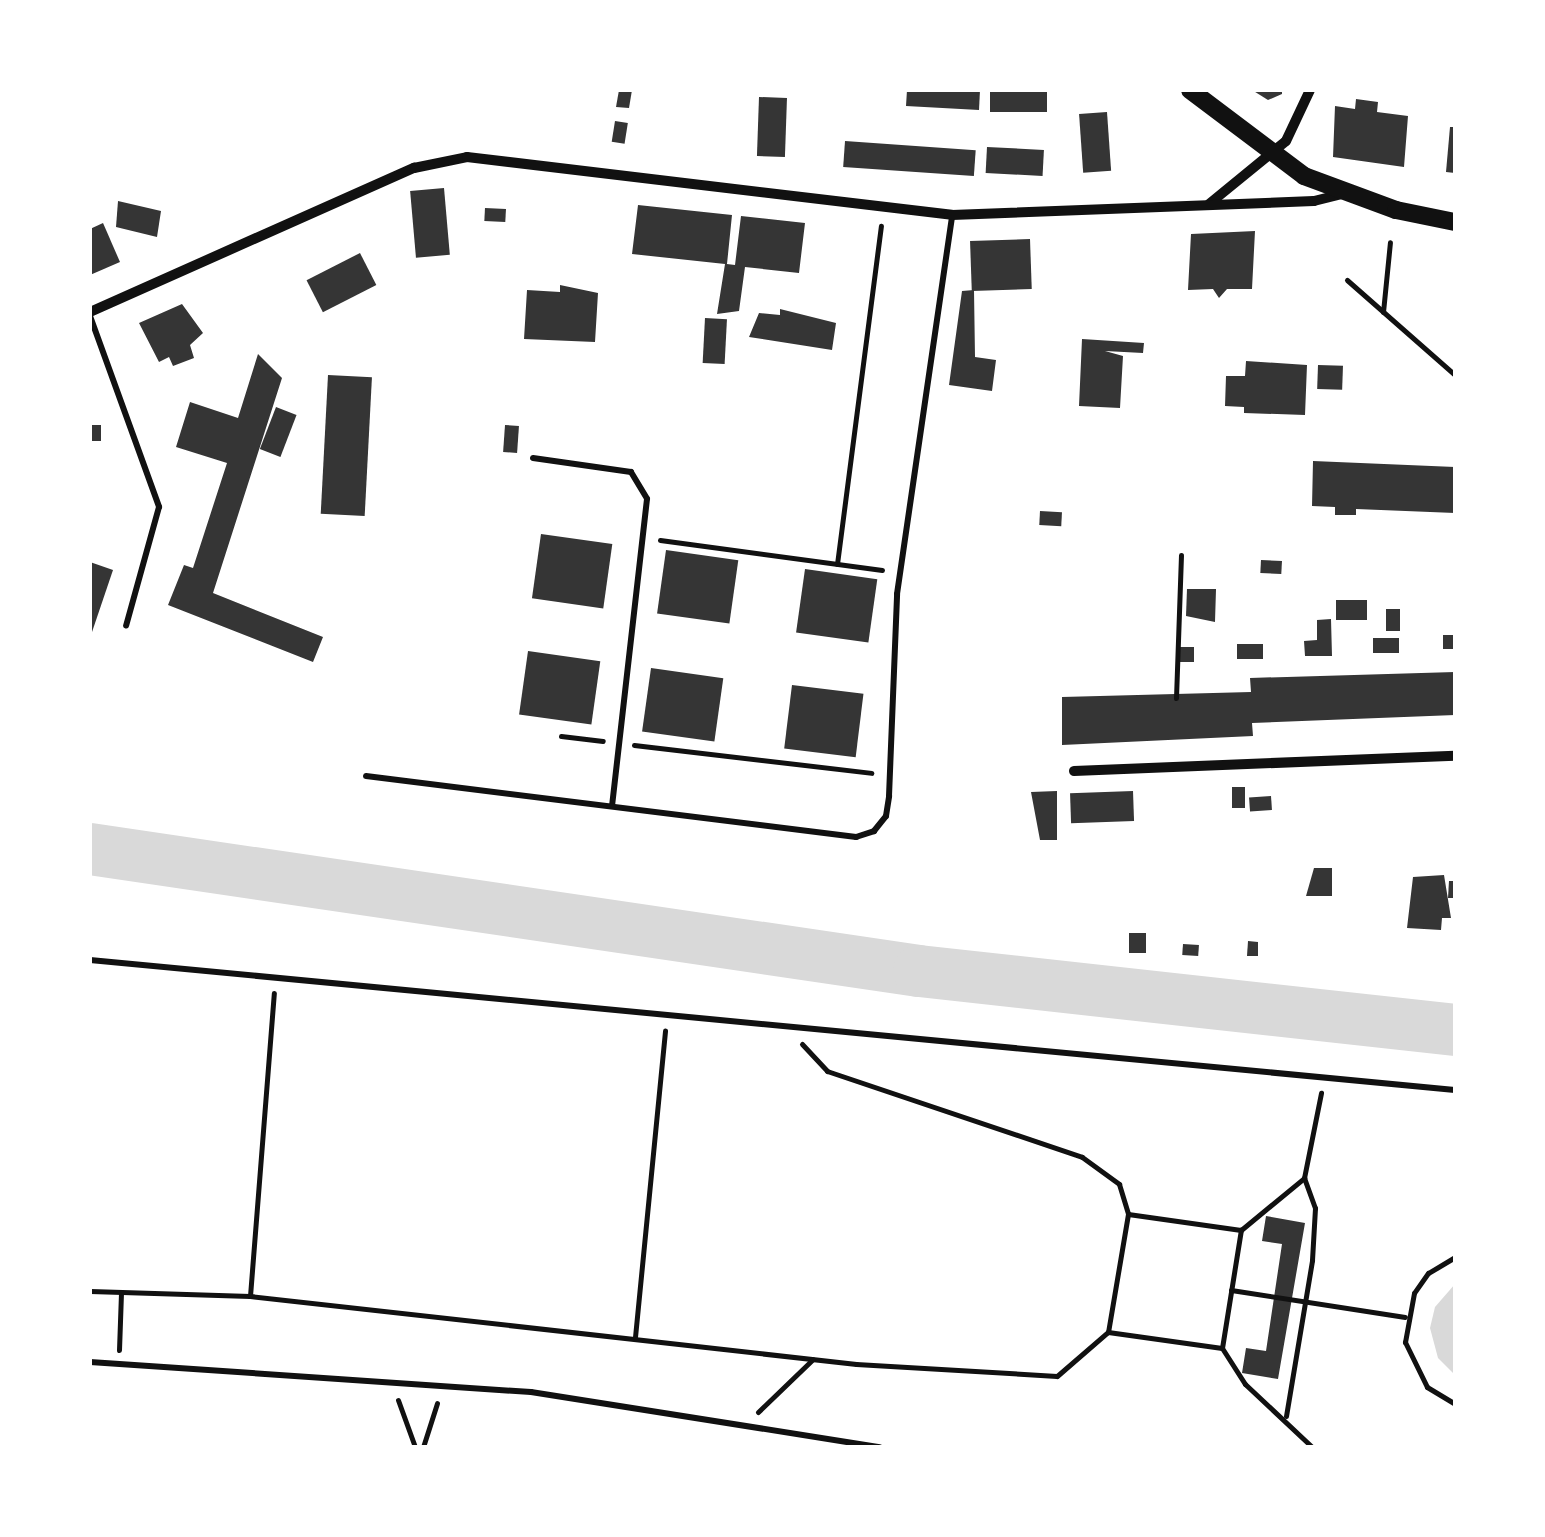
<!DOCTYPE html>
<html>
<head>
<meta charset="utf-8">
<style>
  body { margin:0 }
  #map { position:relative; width:1545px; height:1537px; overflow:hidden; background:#fff; font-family:"IBM Plex Serif",serif }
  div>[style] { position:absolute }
  .water>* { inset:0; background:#d9d9d9 }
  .river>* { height:52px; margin:-26px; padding:0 26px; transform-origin:26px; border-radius:26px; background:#d9d9d9 }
  .building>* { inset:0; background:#353535; transform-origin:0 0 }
  .path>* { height:5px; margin:-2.5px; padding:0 2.5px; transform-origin:2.5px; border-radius:2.5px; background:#111 }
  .service>* { height:6px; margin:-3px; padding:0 3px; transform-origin:3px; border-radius:3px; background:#111 }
  .minor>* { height:10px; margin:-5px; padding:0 5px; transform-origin:5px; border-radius:5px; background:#111 }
  .tertiary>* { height:18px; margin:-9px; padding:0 9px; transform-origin:9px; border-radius:9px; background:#111 }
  span { translate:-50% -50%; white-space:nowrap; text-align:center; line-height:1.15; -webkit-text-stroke:8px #fff; paint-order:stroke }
  .frame { position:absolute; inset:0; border:92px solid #fff; pointer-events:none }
</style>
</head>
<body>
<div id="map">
  <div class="water">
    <div style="clip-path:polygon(1455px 1284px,1455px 1375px,1438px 1358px,1430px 1328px,1435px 1307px)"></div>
  </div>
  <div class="river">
    <div style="left:90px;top:849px;width:838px;rotate:8.37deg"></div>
    <div style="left:919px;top:971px;width:539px;rotate:6.28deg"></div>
  </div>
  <div class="building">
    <div style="clip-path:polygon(619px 90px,632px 90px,629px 108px,616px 107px)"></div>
    <div style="clip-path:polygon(907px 90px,980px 90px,979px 110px,906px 106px)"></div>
    <div style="left:990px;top:90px;width:57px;height:22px"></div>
    <div style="clip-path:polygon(1252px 90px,1282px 90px,1282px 94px,1268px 100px)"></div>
    <div style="left:759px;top:97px;width:28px;height:59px;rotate:2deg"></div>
    <div style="clip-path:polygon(1356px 99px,1378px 102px,1377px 112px,1408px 116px,1404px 167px,1333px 157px,1335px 106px,1355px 109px)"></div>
    <div style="left:1107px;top:112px;width:59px;height:28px;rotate:86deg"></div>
    <div style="left:615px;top:121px;width:13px;height:21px;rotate:9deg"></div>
    <div style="clip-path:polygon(1450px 127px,1455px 127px,1455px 173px,1446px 172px)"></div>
    <div style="left:845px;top:141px;width:131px;height:26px;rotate:4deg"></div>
    <div style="left:987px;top:147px;width:57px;height:26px;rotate:3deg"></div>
    <div style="left:444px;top:188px;width:67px;height:34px;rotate:85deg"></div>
    <div style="clip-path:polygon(118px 201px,161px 211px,157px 237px,116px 227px)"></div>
    <div style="clip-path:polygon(638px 205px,732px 215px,727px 264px,735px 265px,741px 216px,805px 223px,799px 273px,745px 267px,739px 311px,717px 314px,725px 264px,632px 254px)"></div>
    <div style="left:485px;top:208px;width:21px;height:13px;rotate:3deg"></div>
    <div style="clip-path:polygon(103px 223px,120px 262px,90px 275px,90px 229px)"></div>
    <div style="clip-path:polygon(1255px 231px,1252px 289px,1227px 289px,1219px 298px,1213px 289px,1188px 290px,1191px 234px)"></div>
    <div style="left:1030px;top:239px;width:50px;height:60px;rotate:88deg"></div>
    <div style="left:360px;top:253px;width:36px;height:60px;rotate:63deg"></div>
    <div style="clip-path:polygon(560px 285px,598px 293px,595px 342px,524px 339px,527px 290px,560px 292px)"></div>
    <div style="clip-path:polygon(974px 290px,975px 357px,996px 360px,992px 391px,949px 385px,962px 291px)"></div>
    <div style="clip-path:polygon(182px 304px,203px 333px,190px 345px,194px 358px,173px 366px,169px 357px,159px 362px,139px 323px)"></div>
    <div style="clip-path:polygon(780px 309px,836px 323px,832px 350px,749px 337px,759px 313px,780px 315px)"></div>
    <div style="left:705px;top:318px;width:22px;height:45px;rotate:3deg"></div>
    <div style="clip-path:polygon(1082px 339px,1144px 343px,1143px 353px,1105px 351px,1123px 356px,1120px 408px,1079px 406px)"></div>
    <div style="clip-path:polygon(258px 354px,282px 378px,213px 593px,323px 637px,313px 662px,168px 605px,184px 565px,193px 568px,227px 463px,176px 447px,190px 402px,238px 418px)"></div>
    <div style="clip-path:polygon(1246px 361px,1307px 365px,1305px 415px,1244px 413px,1244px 407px,1225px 406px,1226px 376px,1245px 376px)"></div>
    <div style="left:1318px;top:365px;width:25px;height:24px;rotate:2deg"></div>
    <div style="left:328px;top:375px;width:44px;height:139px;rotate:3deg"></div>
    <div style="left:276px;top:407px;width:22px;height:45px;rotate:21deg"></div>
    <div style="left:101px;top:425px;width:16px;height:11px;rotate:90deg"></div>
    <div style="left:505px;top:425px;width:14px;height:27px;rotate:4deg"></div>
    <div style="clip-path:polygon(1313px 461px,1455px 467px,1455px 513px,1356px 509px,1356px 515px,1335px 515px,1335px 507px,1312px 506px)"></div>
    <div style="left:1040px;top:511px;width:22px;height:14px;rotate:3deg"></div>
    <div style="left:541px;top:534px;width:72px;height:65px;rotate:8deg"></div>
    <div style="left:666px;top:550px;width:73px;height:64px;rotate:8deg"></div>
    <div style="left:1261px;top:560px;width:21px;height:13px;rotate:3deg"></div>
    <div style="clip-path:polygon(90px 562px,113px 570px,91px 635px,90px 635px)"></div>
    <div style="left:805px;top:569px;width:73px;height:64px;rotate:8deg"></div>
    <div style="clip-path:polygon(1187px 589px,1216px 589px,1215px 622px,1186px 616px)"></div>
    <div style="left:1336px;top:600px;width:31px;height:20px"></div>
    <div style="left:1386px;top:609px;width:14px;height:22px"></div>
    <div style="clip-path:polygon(1331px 619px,1332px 656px,1305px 656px,1304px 641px,1317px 640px,1317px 620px)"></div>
    <div style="left:1455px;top:635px;width:14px;height:12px;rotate:90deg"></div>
    <div style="left:1373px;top:638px;width:26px;height:15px"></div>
    <div style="left:1237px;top:644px;width:26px;height:15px"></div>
    <div style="left:1180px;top:647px;width:14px;height:15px"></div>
    <div style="left:528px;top:651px;width:73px;height:64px;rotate:8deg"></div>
    <div style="left:651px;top:668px;width:73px;height:64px;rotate:8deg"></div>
    <div style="clip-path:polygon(1455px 672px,1455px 715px,1252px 723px,1253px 736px,1062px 745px,1062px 697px,1251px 692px,1250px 678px)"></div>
    <div style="left:792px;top:685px;width:72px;height:64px;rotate:7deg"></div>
    <div style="left:1232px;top:787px;width:13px;height:21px"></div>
    <div style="clip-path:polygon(1057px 791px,1057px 840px,1040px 840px,1031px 792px)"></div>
    <div style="left:1133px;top:791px;width:30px;height:63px;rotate:88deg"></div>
    <div style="left:1271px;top:796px;width:14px;height:22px;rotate:86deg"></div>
    <div style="clip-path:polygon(1314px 868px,1332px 868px,1332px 896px,1306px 896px)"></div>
    <div style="clip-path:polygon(1444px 875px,1451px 918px,1442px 918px,1441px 930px,1407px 928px,1413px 877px)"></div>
    <div style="clip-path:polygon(1449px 881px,1455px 881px,1455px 898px,1448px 898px)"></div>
    <div style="left:1129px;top:933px;width:17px;height:20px"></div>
    <div style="clip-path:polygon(1248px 941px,1258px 942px,1258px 956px,1247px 956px)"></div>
    <div style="left:1183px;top:944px;width:16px;height:11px;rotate:4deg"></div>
    <div style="clip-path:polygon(1266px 1216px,1305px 1223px,1278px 1379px,1242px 1373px,1246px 1348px,1266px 1351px,1282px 1244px,1262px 1241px)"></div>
  </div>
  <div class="path">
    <div style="left:1347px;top:280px;width:144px;rotate:41.3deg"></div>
    <div style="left:1383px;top:312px;width:70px;rotate:-84.3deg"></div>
    <div style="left:660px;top:540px;width:224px;rotate:7.7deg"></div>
    <div style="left:837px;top:564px;width:341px;rotate:-82.6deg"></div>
    <div style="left:1176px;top:698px;width:143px;rotate:-88deg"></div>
    <div style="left:561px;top:736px;width:42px;rotate:6.8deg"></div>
    <div style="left:634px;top:745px;width:239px;rotate:6.7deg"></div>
    <div style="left:802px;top:1044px;width:37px;rotate:47deg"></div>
    <div style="left:827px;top:1071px;width:269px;rotate:18.6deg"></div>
    <div style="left:1082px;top:1157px;width:46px;rotate:36.1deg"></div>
    <div style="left:1119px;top:1184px;width:31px;rotate:73deg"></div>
    <div style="left:1128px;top:1214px;width:120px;rotate:99.6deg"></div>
    <div style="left:1128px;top:1214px;width:114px;rotate:8.1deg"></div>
    <div style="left:1241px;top:1230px;width:82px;rotate:-39.5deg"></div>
    <div style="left:1304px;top:1178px;width:87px;rotate:-78.7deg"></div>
    <div style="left:1455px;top:1257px;width:31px;rotate:149deg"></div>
    <div style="left:1428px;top:1273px;width:24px;rotate:125deg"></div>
    <div style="left:1414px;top:1293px;width:50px;rotate:100.4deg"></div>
    <div style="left:1405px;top:1342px;width:50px;rotate:63.9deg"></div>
    <div style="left:1427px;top:1387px;width:33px;rotate:31deg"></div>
    <div style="left:1231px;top:1290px;width:176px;rotate:8.8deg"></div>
    <div style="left:90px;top:1291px;width:160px;rotate:1.8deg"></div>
    <div style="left:250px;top:1296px;width:610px;rotate:6.4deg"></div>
    <div style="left:856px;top:1364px;width:201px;rotate:3.4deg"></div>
    <div style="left:1057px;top:1376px;width:67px;rotate:-40.8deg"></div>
    <div style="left:1108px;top:1332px;width:115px;rotate:8deg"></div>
    <div style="left:1222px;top:1348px;width:43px;rotate:57.4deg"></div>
    <div style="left:1245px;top:1384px;width:92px;rotate:43.2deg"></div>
    <div style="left:250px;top:1296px;width:304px;rotate:-85.5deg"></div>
    <div style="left:635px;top:1337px;width:308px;rotate:-84.4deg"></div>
    <div style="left:1222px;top:1348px;width:120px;rotate:-80.9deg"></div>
    <div style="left:119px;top:1350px;width:58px;rotate:-88deg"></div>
    <div style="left:398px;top:1400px;width:50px;rotate:70.1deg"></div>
    <div style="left:758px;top:1412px;width:76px;rotate:-43.9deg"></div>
    <div style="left:1286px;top:1416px;width:158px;rotate:-80.5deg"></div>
    <div style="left:1312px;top:1260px;width:52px;rotate:-86.7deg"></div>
    <div style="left:1315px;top:1208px;width:32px;rotate:-110deg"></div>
    <div style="left:423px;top:1447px;width:46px;rotate:-72.3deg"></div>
  </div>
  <div class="service">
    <div style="left:90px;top:316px;width:203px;rotate:70.1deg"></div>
    <div style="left:159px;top:507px;width:123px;rotate:105.5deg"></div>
    <div style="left:533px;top:458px;width:99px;rotate:8.1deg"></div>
    <div style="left:631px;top:472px;width:31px;rotate:59deg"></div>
    <div style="left:647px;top:499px;width:308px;rotate:96.5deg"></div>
    <div style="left:366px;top:776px;width:494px;rotate:7.1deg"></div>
    <div style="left:856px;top:837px;width:19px;rotate:-18deg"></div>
    <div style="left:874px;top:831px;width:19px;rotate:-51deg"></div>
    <div style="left:886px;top:816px;width:20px;rotate:-81deg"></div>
    <div style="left:889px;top:796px;width:202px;rotate:-87.7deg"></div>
    <div style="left:897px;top:594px;width:382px;rotate:-81.7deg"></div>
    <div style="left:90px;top:960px;width:1371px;rotate:5.44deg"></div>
    <div style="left:90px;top:1362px;width:442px;rotate:3.9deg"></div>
    <div style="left:531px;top:1392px;width:353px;rotate:9deg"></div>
  </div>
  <div class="minor">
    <div style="left:1209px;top:204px;width:99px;rotate:-39.3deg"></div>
    <div style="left:1286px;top:141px;width:56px;rotate:-64.8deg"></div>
    <div style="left:90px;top:312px;width:355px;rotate:-24deg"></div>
    <div style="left:414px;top:168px;width:54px;rotate:-11.7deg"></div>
    <div style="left:467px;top:157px;width:488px;rotate:6.8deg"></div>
    <div style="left:952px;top:215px;width:362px;rotate:-2.2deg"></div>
    <div style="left:1314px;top:201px;width:32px;rotate:-14deg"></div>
    <div style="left:1074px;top:771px;width:381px;rotate:-2.3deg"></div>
  </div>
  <div class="tertiary">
    <div style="left:1190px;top:90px;width:143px;rotate:37deg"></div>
    <div style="left:1304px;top:176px;width:98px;rotate:20.3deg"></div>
    <div style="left:1396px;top:210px;width:60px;rotate:11.5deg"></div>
  </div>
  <div class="frame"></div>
</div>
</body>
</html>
